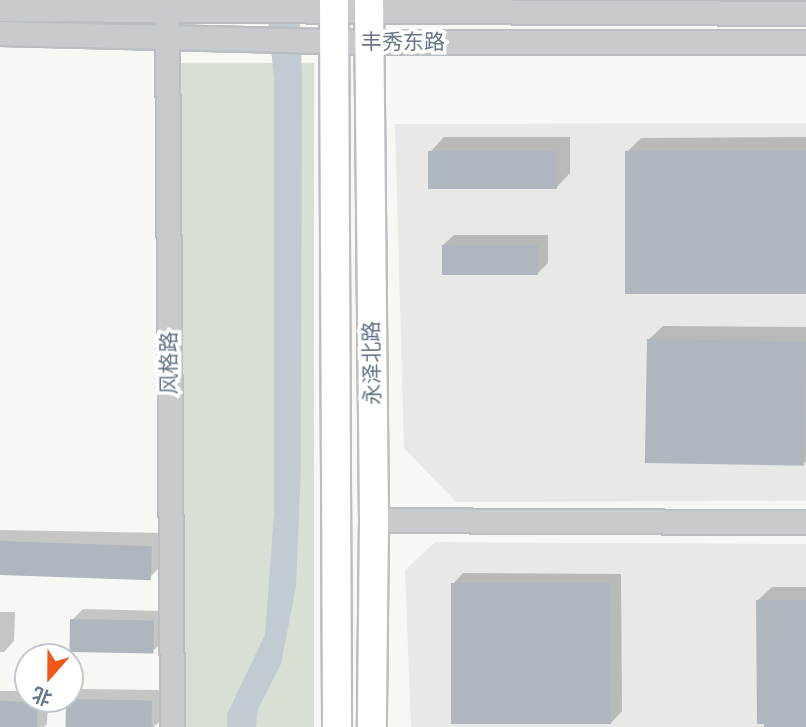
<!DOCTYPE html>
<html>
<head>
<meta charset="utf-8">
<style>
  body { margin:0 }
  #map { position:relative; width:806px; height:727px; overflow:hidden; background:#f7f8f4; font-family:"Fira Sans Condensed","Noto Sans SC",sans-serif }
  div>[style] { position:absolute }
  .built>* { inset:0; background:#e8e9e7 }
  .green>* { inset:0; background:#d8e0d5; transform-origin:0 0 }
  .water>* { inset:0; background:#c1ccd2 }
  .shadow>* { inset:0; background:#0003 }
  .building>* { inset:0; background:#afb6bd; transform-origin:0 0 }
  .roads { filter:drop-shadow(2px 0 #babec2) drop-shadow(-2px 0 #babec2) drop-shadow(0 2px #babec2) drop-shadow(0 -2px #babec2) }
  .minor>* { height:23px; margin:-11.5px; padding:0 11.5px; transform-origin:11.5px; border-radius:11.5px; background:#c7cbce }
  .major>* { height:28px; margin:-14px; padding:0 14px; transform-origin:14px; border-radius:14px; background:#fff }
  span { translate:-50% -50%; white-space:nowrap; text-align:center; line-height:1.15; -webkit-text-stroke:7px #fff; paint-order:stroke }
  .street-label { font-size:21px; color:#647688 }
  .north { position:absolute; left:14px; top:643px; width:70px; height:70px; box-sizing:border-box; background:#fff; border:2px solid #c1c8cf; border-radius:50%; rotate:201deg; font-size:19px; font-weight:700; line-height:28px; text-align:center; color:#647688 }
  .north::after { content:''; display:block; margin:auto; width:24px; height:32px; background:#f35619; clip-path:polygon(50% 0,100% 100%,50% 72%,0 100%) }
</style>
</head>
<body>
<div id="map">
  <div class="built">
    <div style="clip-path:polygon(806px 123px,806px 501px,456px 502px,404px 448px,395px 124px)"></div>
    <div style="clip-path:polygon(435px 542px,806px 544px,806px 727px,411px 727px,405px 570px)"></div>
  </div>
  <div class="green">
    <div style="left:314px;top:63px;width:664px;height:134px;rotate:90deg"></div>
  </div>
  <div class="water">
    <div style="clip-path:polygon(266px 0,299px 0,302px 77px,301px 466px,296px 587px,281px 664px,258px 709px,256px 727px,227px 727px,227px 714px,265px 635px,274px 513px,274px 78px)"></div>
  </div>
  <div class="shadow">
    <div style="clip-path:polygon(444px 137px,570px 137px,570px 173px,556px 188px,430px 152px)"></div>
    <div style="clip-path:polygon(806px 137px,806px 292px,627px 152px,641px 138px)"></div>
    <div style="clip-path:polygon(454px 235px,548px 235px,548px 263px,537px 274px,443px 245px)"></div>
    <div style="clip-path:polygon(663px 326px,806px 327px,806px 463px,648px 340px)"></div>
    <div style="clip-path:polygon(0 530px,165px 533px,164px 563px,151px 576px,0 574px)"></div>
    <div style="clip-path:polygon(463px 573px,621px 574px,622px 711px,612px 722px,453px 584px)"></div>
    <div style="clip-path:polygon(772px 587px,806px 587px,806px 727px,765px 727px,757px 601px)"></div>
    <div style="clip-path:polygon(83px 609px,164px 611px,163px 642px,152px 652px,72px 620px)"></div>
    <div style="clip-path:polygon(0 612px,15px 612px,14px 641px,4px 652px,0 652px)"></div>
    <div style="clip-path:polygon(78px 689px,162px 690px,162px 719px,154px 727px,67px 727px,67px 700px)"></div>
    <div style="clip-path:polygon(0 691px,28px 691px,28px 699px,48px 699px,47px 724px,44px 727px,0 727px)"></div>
  </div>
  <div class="building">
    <div style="left:428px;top:151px;width:129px;height:38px"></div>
    <div style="left:625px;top:151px;width:181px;height:143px"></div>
    <div style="left:442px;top:245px;width:96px;height:30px"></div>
    <div style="left:647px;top:339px;width:159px;height:124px;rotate:1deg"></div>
    <div style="left:0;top:541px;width:152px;height:34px;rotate:2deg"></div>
    <div style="left:451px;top:583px;width:160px;height:141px"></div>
    <div style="clip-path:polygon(756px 600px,806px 600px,806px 727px,764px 727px,764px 724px,757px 724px)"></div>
    <div style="left:70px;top:619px;width:84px;height:33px;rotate:1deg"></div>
    <div style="left:66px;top:699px;width:86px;height:28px;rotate:1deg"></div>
    <div style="left:0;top:701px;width:38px;height:26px;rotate:2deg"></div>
  </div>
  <div class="roads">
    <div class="minor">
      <div style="left:0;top:9px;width:806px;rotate:0.28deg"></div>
      <div style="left:167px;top:23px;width:704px;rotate:89.59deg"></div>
      <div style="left:0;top:33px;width:368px;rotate:1.4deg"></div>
      <div style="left:368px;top:42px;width:438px"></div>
      <div style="left:374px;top:520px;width:432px;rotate:0.3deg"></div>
    </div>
    <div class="major">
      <div style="left:334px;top:0;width:727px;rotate:89.76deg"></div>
      <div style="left:369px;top:0;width:520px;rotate:89.45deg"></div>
      <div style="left:374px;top:520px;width:207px;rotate:90.6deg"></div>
    </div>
  </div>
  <div class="street-label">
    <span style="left:403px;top:42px">丰秀东路</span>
    <span style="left:169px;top:363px;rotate:-90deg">风格路</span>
    <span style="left:372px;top:363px;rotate:-91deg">永泽北路</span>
  </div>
  <div class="north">北</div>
</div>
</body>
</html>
